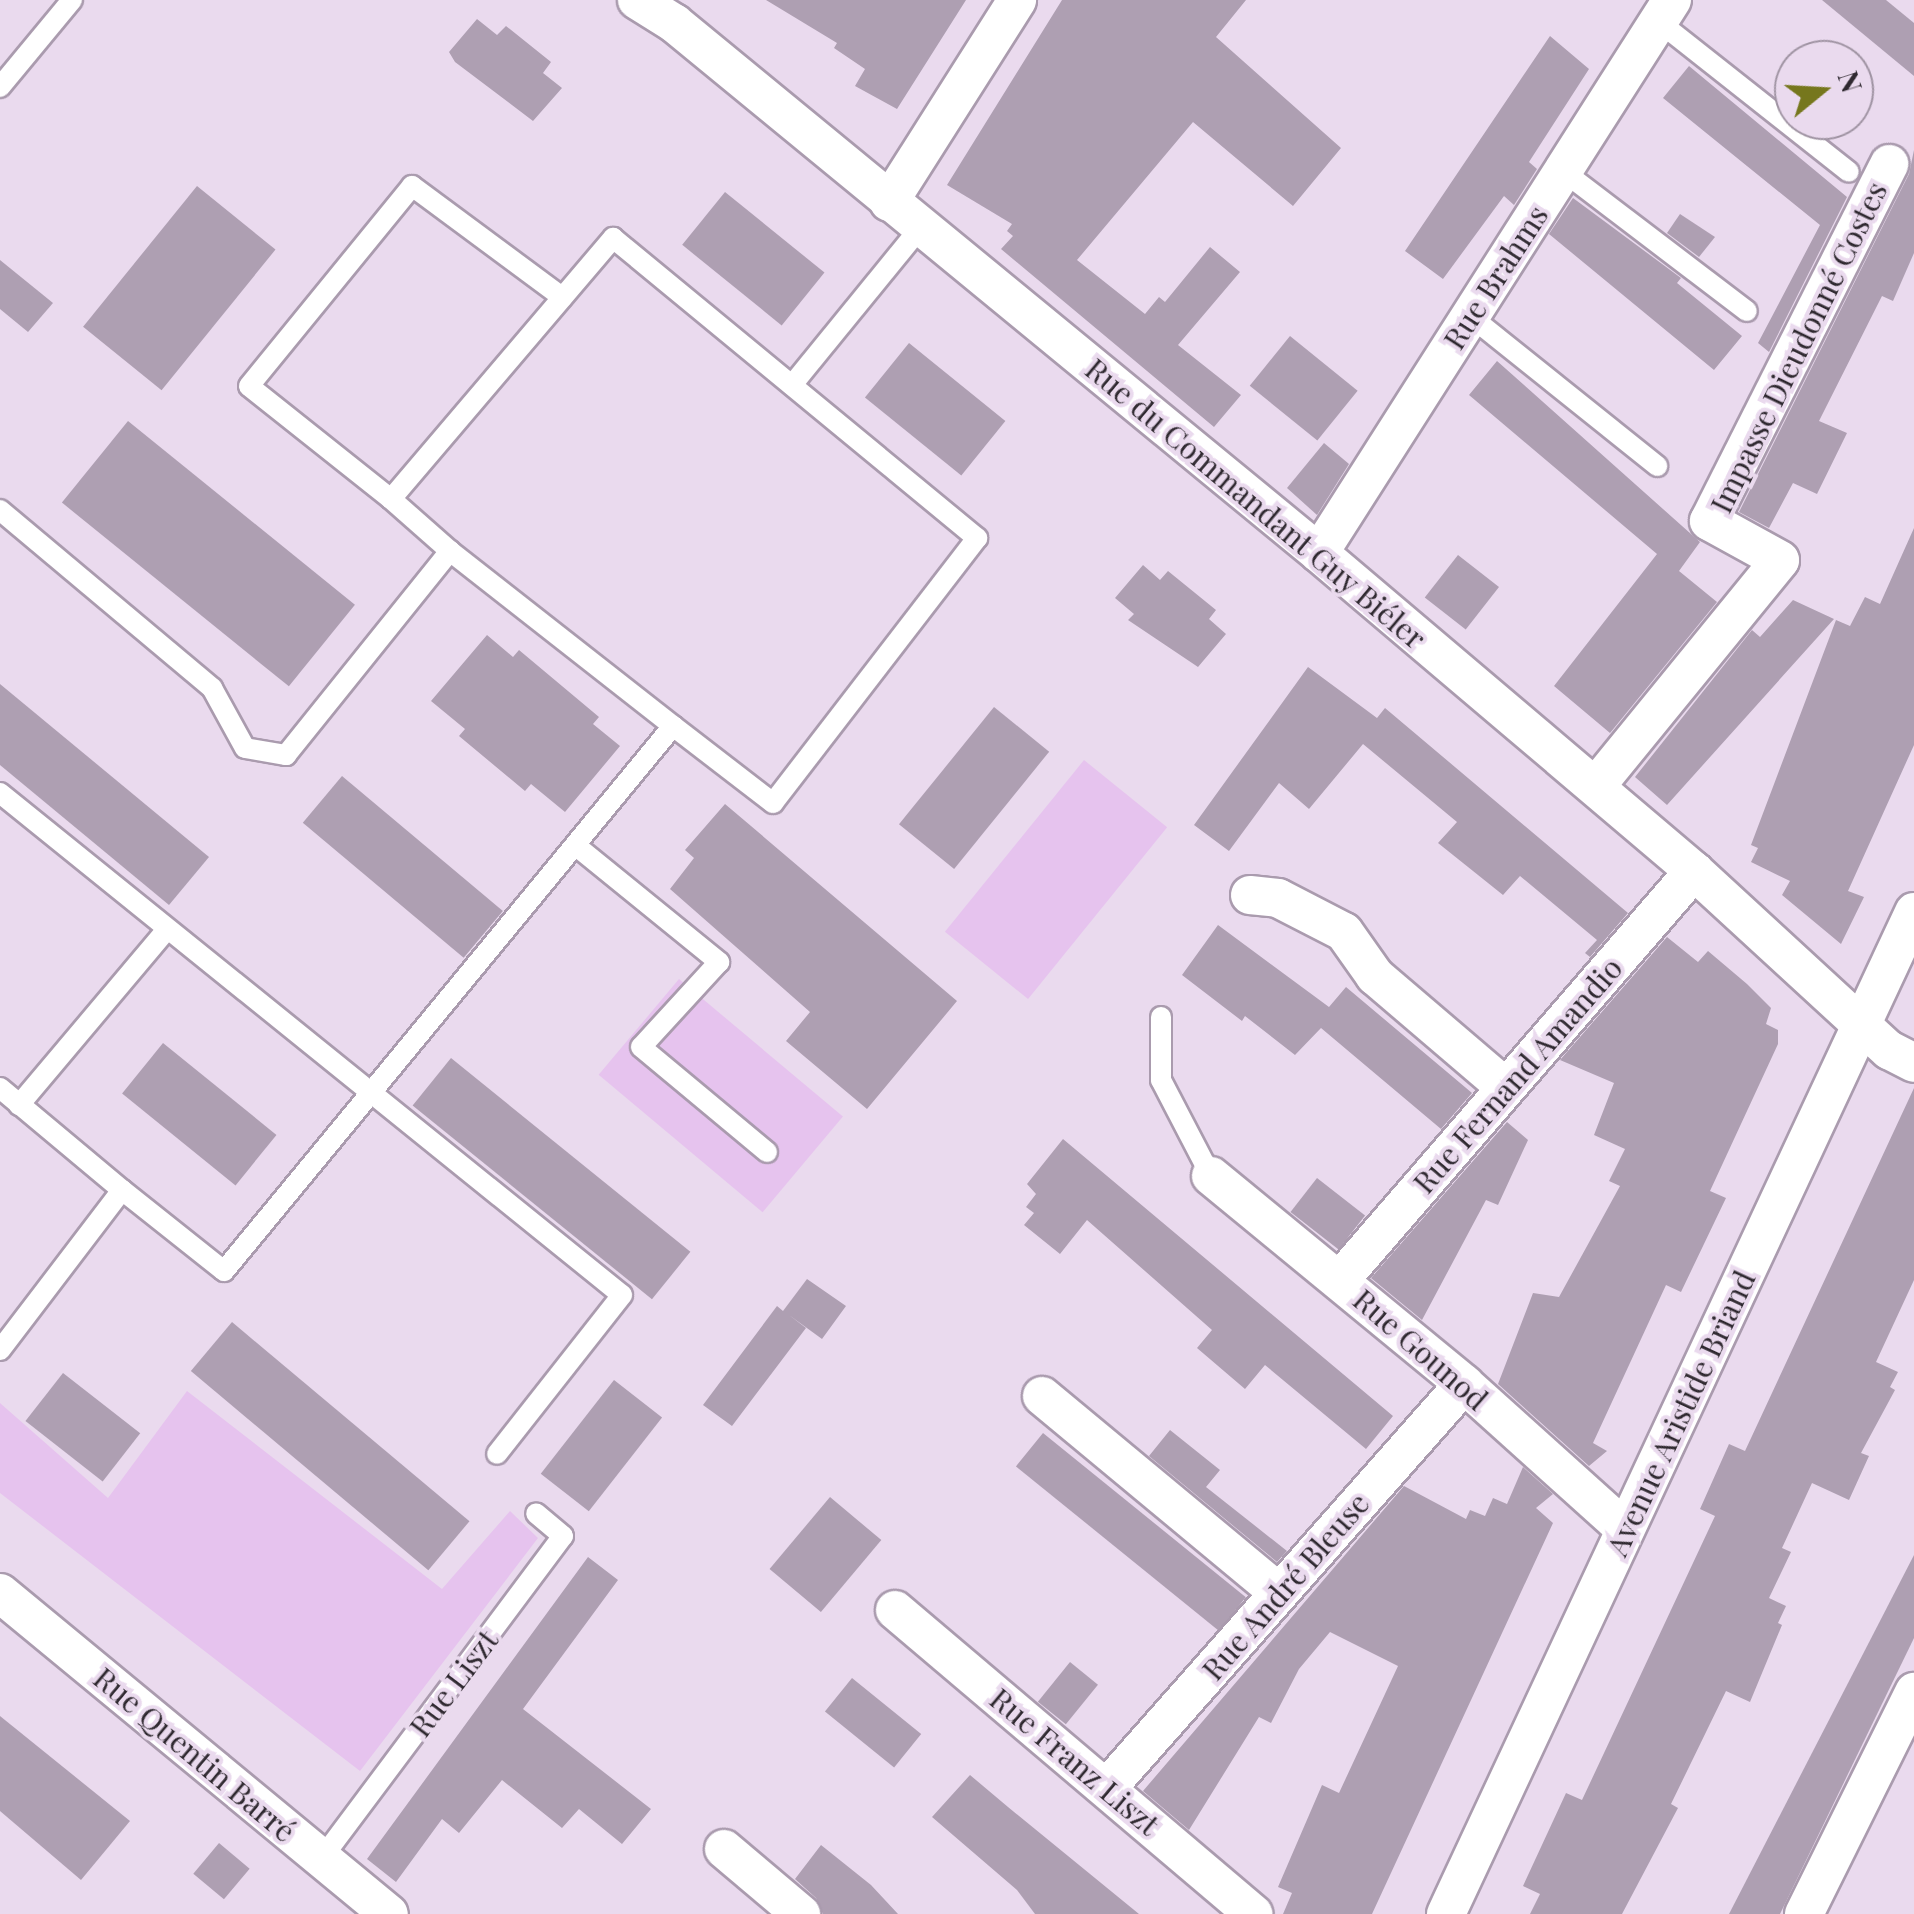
<!DOCTYPE html>
<html>
<head>
<meta charset="utf-8">
<style>
  body { margin:0 }
  #map { position:relative; width:1914px; height:1914px; overflow:hidden; background:#eadaee; font-family:"Playfair Display",serif }
  div>[style] { position:absolute }
  .green>* { inset:0; background:#e6c3ee; transform-origin:0 0 }
  .building>* { inset:0; background:#ae9fb2; transform-origin:0 0 }
  .roads { filter:drop-shadow(2px 0 #aa9bae) drop-shadow(-2px 0 #aa9bae) drop-shadow(0 2px #aa9bae) drop-shadow(0 -2px #aa9bae) }
  .lane>* { height:20px; margin:-10px; padding:0 10px; transform-origin:10px; border-radius:10px; background:#fff }
  .street>* { height:38px; margin:-19px; padding:0 19px; transform-origin:19px; border-radius:19px; background:#fff }
  span { translate:-50% -50%; white-space:nowrap; text-align:center; line-height:1.15; -webkit-text-stroke:8px #eadaee; paint-order:stroke }
  .street-label { font-size:30px; color:#2f2930 }
  .north { position:absolute; left:1774px; top:40px; width:100px; height:100px; box-sizing:border-box; background:#eadaee; border:2px solid #9f93a2; border-radius:50%; rotate:72deg; font-size:28px; font-weight:700; line-height:40px; text-align:center; color:#2f2930 }
  .north::after { content:''; display:block; margin:auto; width:35px; height:45px; background:#76771d; clip-path:polygon(50% 0,100% 100%,50% 72%,0 100%) }
</style>
</head>
<body>
<div id="map">
  <div class="green">
    <div style="left:1084px;top:760px;width:107px;height:221px;rotate:39deg"></div>
    <div style="left:679px;top:979px;width:214px;height:125px;rotate:40deg"></div>
    <div style="clip-path:polygon(187px 1391px,442px 1589px,510px 1511px,538px 1538px,360px 1771px,0 1493px,0 1403px,108px 1498px)"></div>
  </div>
  <div class="building">
    <div style="clip-path:polygon(766px 0,966px 0,897px 109px,855px 86px,865px 69px,834px 48px,837px 43px)"></div>
    <div style="clip-path:polygon(1062px 0,1246px 0,1216px 37px,1341px 148px,1293px 206px,1193px 122px,1077px 260px,1145px 314px,1159px 297px,1165px 302px,1210px 247px,1240px 272px,1178px 345px,1241px 395px,1214px 427px,1001px 249px,1013px 236px,1007px 231px,1012px 224px,947px 185px)"></div>
    <div style="clip-path:polygon(1822px 0,1886px 0,1914px 23px,1914px 76px)"></div>
    <div style="clip-path:polygon(477px 19px,497px 35px,506px 26px,551px 62px,543px 73px,562px 88px,533px 121px,455px 62px,449px 52px)"></div>
    <div style="clip-path:polygon(1550px 36px,1589px 69px,1529px 162px,1537px 169px,1514px 205px,1504px 196px,1443px 279px,1405px 251px)"></div>
    <div style="clip-path:polygon(1689px 66px,1847px 197px,1769px 352px,1758px 343px,1820px 225px,1663px 98px)"></div>
    <div style="clip-path:polygon(1914px 150px,1914px 253px,1893px 301px,1882px 296px,1819px 421px,1847px 433px,1817px 494px,1793px 483px,1769px 528px,1739px 512px,1909px 174px)"></div>
    <div style="left:197px;top:186px;width:101px;height:181px;rotate:39deg"></div>
    <div style="left:725px;top:192px;width:128px;height:68px;rotate:39deg"></div>
    <div style="clip-path:polygon(1573px 198px,1681px 278px,1677px 283px,1742px 336px,1714px 370px,1549px 234px)"></div>
    <div style="clip-path:polygon(1680px 214px,1715px 237px,1699px 257px,1667px 233px)"></div>
    <div style="clip-path:polygon(0 260px,53px 303px,28px 332px,0 309px)"></div>
    <div style="left:1290px;top:336px;width:87px;height:64px;rotate:39deg"></div>
    <div style="left:909px;top:343px;width:124px;height:70px;rotate:39deg"></div>
    <div style="clip-path:polygon(1497px 361px,1700px 542px,1679px 571px,1717px 602px,1610px 733px,1554px 686px,1657px 554px,1469px 395px)"></div>
    <div style="left:128px;top:421px;width:292px;height:105px;rotate:39deg"></div>
    <div style="clip-path:polygon(1324px 443px,1349px 464px,1317px 515px,1287px 488px)"></div>
    <div style="clip-path:polygon(1914px 528px,1914px 745px,1848px 891px,1864px 897px,1841px 944px,1782px 895px,1790px 881px,1751px 862px,1758px 848px,1751px 845px,1836px 620px,1850px 626px,1865px 597px,1880px 604px)"></div>
    <div style="left:1458px;top:555px;width:52px;height:54px;rotate:38deg"></div>
    <div style="clip-path:polygon(1143px 565px,1160px 580px,1168px 571px,1216px 610px,1209px 619px,1226px 634px,1198px 667px,1128px 620px,1134px 614px,1115px 598px)"></div>
    <div style="clip-path:polygon(1793px 600px,1834px 619px,1667px 805px,1635px 777px,1752px 630px,1760px 637px)"></div>
    <div style="clip-path:polygon(487px 635px,513px 657px,519px 650px,599px 717px,593px 724px,620px 746px,565px 812px,531px 784px,525px 791px,459px 736px,465px 729px,431px 701px)"></div>
    <div style="clip-path:polygon(1308px 667px,1377px 718px,1385px 708px,1628px 913px,1590px 957px,1585px 953px,1597px 940px,1520px 876px,1503px 895px,1438px 843px,1457px 822px,1363px 744px,1309px 809px,1279px 783px,1229px 851px,1194px 825px)"></div>
    <div style="clip-path:polygon(0 684px,209px 857px,169px 905px,0 765px)"></div>
    <div style="left:994px;top:707px;width:71px;height:151px;rotate:39deg"></div>
    <div style="left:342px;top:776px;width:210px;height:61px;rotate:40deg"></div>
    <div style="clip-path:polygon(725px 804px,957px 1001px,867px 1109px,786px 1041px,810px 1012px,670px 889px,694px 858px,685px 850px)"></div>
    <div style="clip-path:polygon(1218px 925px,1329px 1007px,1346px 987px,1472px 1093px,1441px 1129px,1321px 1028px,1295px 1055px,1245px 1016px,1242px 1021px,1182px 975px)"></div>
    <div style="clip-path:polygon(1667px 937px,1698px 962px,1708px 951px,1747px 984px,1771px 1008px,1766px 1024px,1778px 1030px,1778px 1044px,1710px 1191px,1726px 1198px,1681px 1292px,1666px 1285px,1593px 1443px,1607px 1451px,1589px 1466px,1498px 1384px,1533px 1293px,1559px 1297px,1620px 1186px,1609px 1181px,1625px 1149px,1594px 1135px,1614px 1083px,1560px 1060px)"></div>
    <div style="left:163px;top:1043px;width:146px;height:65px;rotate:39deg"></div>
    <div style="left:451px;top:1058px;width:308px;height:61px;rotate:39deg"></div>
    <div style="clip-path:polygon(1914px 1088px,1914px 1280px,1876px 1362px,1898px 1372px,1890px 1387px,1895px 1390px,1861px 1453px,1869px 1456px,1849px 1500px,1812px 1483px,1782px 1548px,1791px 1552px,1769px 1598px,1786px 1606px,1778px 1623px,1782px 1625px,1750px 1702px,1726px 1691px,1671px 1804px,1678px 1808px,1622px 1914px,1530px 1914px,1540px 1894px,1523px 1886px,1566px 1793px,1582px 1800px,1715px 1516px,1700px 1509px,1729px 1444px,1745px 1451px)"></div>
    <div style="clip-path:polygon(1507px 1122px,1528px 1140px,1498px 1205px,1486px 1200px,1422px 1320px,1371px 1278px)"></div>
    <div style="clip-path:polygon(1063px 1139px,1393px 1416px,1366px 1449px,1265px 1365px,1245px 1389px,1197px 1348px,1212px 1330px,1087px 1220px,1060px 1254px,1024px 1225px,1034px 1213px,1026px 1207px,1036px 1194px,1027px 1184px)"></div>
    <div style="left:1317px;top:1178px;width:61px;height:43px;rotate:38deg"></div>
    <div style="clip-path:polygon(807px 1279px,846px 1306px,822px 1339px,789px 1315px,806px 1328px,732px 1426px,703px 1405px,777px 1306px,783px 1311px)"></div>
    <div style="left:232px;top:1322px;width:310px;height:64px;rotate:40deg"></div>
    <div style="left:63px;top:1373px;width:98px;height:61px;rotate:38deg"></div>
    <div style="left:614px;top:1380px;width:61px;height:119px;rotate:38deg"></div>
    <div style="clip-path:polygon(1170px 1430px,1220px 1470px,1206px 1487px,1287px 1551px,1277px 1562px,1149px 1456px)"></div>
    <div style="left:1043px;top:1433px;width:261px;height:43px;rotate:39deg"></div>
    <div style="clip-path:polygon(1523px 1467px,1553px 1494px,1536px 1508px,1553px 1523px,1372px 1914px,1283px 1914px,1292px 1893px,1278px 1887px,1322px 1785px,1339px 1793px,1398px 1666px,1330px 1632px,1299px 1669px,1271px 1723px,1259px 1717px,1189px 1830px,1143px 1791px,1404px 1486px,1466px 1519px,1470px 1510px,1485px 1516px,1493px 1498px,1507px 1504px)"></div>
    <div style="left:830px;top:1497px;width:67px;height:94px;rotate:40deg"></div>
    <div style="clip-path:polygon(1914px 1555px,1914px 1638px,1780px 1914px,1729px 1914px)"></div>
    <div style="clip-path:polygon(588px 1557px,618px 1580px,523px 1709px,651px 1809px,622px 1844px,579px 1809px,562px 1828px,502px 1780px,459px 1833px,442px 1819px,396px 1882px,367px 1859px)"></div>
    <div style="left:1070px;top:1662px;width:36px;height:51px;rotate:39deg"></div>
    <div style="left:852px;top:1678px;width:89px;height:43px;rotate:39deg"></div>
    <div style="clip-path:polygon(0 1716px,130px 1821px,81px 1880px,0 1811px)"></div>
    <div style="clip-path:polygon(970px 1775px,1008px 1807px,1139px 1914px,1035px 1914px,1017px 1890px,932px 1817px)"></div>
    <div style="left:219px;top:1843px;width:40px;height:40px;rotate:40deg"></div>
    <div style="clip-path:polygon(821px 1845px,871px 1885px,898px 1914px,823px 1914px,816px 1898px,795px 1879px)"></div>
  </div>
  <div class="roads">
    <div class="lane">
      <div style="left:1658px;top:21px;width:243px;rotate:38.3deg"></div>
      <div style="left:0;top:87px;width:113px;rotate:-50.4deg"></div>
      <div style="left:1563px;top:171px;width:231px;rotate:37.3deg"></div>
      <div style="left:1470px;top:316px;width:240px;rotate:38.7deg"></div>
      <div style="left:792px;top:385px;width:204px;rotate:-50.8deg"></div>
      <div style="left:391px;top:499px;width:181px;rotate:-141.5deg"></div>
      <div style="left:249px;top:386px;width:258px;rotate:-50.8deg"></div>
      <div style="left:412px;top:186px;width:187px;rotate:36.5deg"></div>
      <div style="left:0;top:510px;width:277px;rotate:40deg"></div>
      <div style="left:212px;top:688px;width:68px;rotate:61.2deg"></div>
      <div style="left:245px;top:748px;width:42px;rotate:9.7deg"></div>
      <div style="left:286px;top:755px;width:262px;rotate:-51.2deg"></div>
      <div style="left:450px;top:551px;width:79px;rotate:-138.6deg"></div>
      <div style="left:391px;top:499px;width:343px;rotate:-49.6deg"></div>
      <div style="left:613px;top:238px;width:472px;rotate:39.5deg"></div>
      <div style="left:977px;top:538px;width:334px;rotate:127.6deg"></div>
      <div style="left:773px;top:803px;width:126px;rotate:-142.4deg"></div>
      <div style="left:673px;top:726px;width:706px;rotate:129.48deg"></div>
      <div style="left:224px;top:1271px;width:130px;rotate:-141.5deg"></div>
      <div style="left:122px;top:1190px;width:201px;rotate:127.3deg"></div>
      <div style="left:450px;top:551px;width:283px;rotate:38.1deg"></div>
      <div style="left:0;top:793px;width:799px;rotate:38.91deg"></div>
      <div style="left:622px;top:1295px;width:202px;rotate:128.2deg"></div>
      <div style="left:575px;top:845px;width:186px;rotate:39.1deg"></div>
      <div style="left:719px;top:962px;width:115px;rotate:132.5deg"></div>
      <div style="left:641px;top:1047px;width:164px;rotate:39.8deg"></div>
      <div style="left:1161px;top:1017px;width:63px;rotate:90deg"></div>
      <div style="left:1161px;top:1080px;width:108px;rotate:62.5deg"></div>
      <div style="left:0;top:1088px;width:159px;rotate:39.9deg"></div>
      <div style="left:19px;top:1105px;width:230px;rotate:-49.9deg"></div>
      <div style="left:322px;top:1858px;width:402px;rotate:-53.2deg"></div>
      <div style="left:563px;top:1536px;width:35px;rotate:-140deg"></div>
    </div>
    <div class="street">
      <div style="left:637px;top:0;width:44px;rotate:31.9deg"></div>
      <div style="left:674px;top:23px;width:835px;rotate:39.41deg"></div>
      <div style="left:1319px;top:553px;width:492px;rotate:40.3deg"></div>
      <div style="left:1694px;top:871px;width:265px;rotate:42.6deg"></div>
      <div style="left:1889px;top:1050px;width:28px;rotate:27deg"></div>
      <div style="left:889px;top:202px;width:239px;rotate:-57.6deg"></div>
      <div style="left:1319px;top:553px;width:656px;rotate:-57.45deg"></div>
      <div style="left:1596px;top:786px;width:291px;rotate:-50.8deg"></div>
      <div style="left:1780px;top:560px;width:81px;rotate:-151.2deg"></div>
      <div style="left:1709px;top:521px;width:400px;rotate:-63.2deg"></div>
      <div style="left:1250px;top:895px;width:28px;rotate:6deg"></div>
      <div style="left:1278px;top:898px;width:74px;rotate:27.3deg"></div>
      <div style="left:1344px;top:932px;width:54px;rotate:54.8deg"></div>
      <div style="left:1375px;top:976px;width:171px;rotate:40.5deg"></div>
      <div style="left:1211px;top:1176px;width:328px;rotate:39.4deg"></div>
      <div style="left:1464px;top:1384px;width:215px;rotate:42deg"></div>
      <div style="left:1340px;top:1280px;width:541px;rotate:-49.12deg"></div>
      <div style="left:1042px;top:1396px;width:308px;rotate:39.7deg"></div>
      <div style="left:0;top:1593px;width:504px;rotate:39.53deg"></div>
      <div style="left:895px;top:1610px;width:470px;rotate:40.3deg"></div>
      <div style="left:1107px;top:1788px;width:539px;rotate:-48.53deg"></div>
      <div style="left:724px;top:1849px;width:101px;rotate:40.2deg"></div>
      <div style="left:1446px;top:1914px;width:1106px;rotate:-64.96deg"></div>
      <div style="left:1804px;top:1914px;width:248px;rotate:-63.6deg"></div>
    </div>
  </div>
  <div class="street-label">
    <span style="left:1495px;top:277px;rotate:-57deg">Rue Brahms</span>
    <span style="left:1798px;top:347px;rotate:-64deg">Impasse Dieudonné Costes</span>
    <span style="left:1256px;top:503px;rotate:40deg">Rue du Commandant Guy Biéler</span>
    <span style="left:1517px;top:1075px;rotate:-49deg">Rue Fernand Amandio</span>
    <span style="left:1421px;top:1349px;rotate:41deg">Rue Gounod</span>
    <span style="left:1680px;top:1413px;rotate:-65deg">Avenue Aristide Briand</span>
    <span style="left:1285px;top:1586px;rotate:-49deg">Rue André Bleuse</span>
    <span style="left:453px;top:1683px;rotate:-53deg">Rue Liszt</span>
    <span style="left:195px;top:1754px;rotate:40deg">Rue Quentin Barré</span>
    <span style="left:1075px;top:1761px;rotate:40deg">Rue Franz Liszt</span>
  </div>
  <div class="north">N</div>
</div>
</body>
</html>
